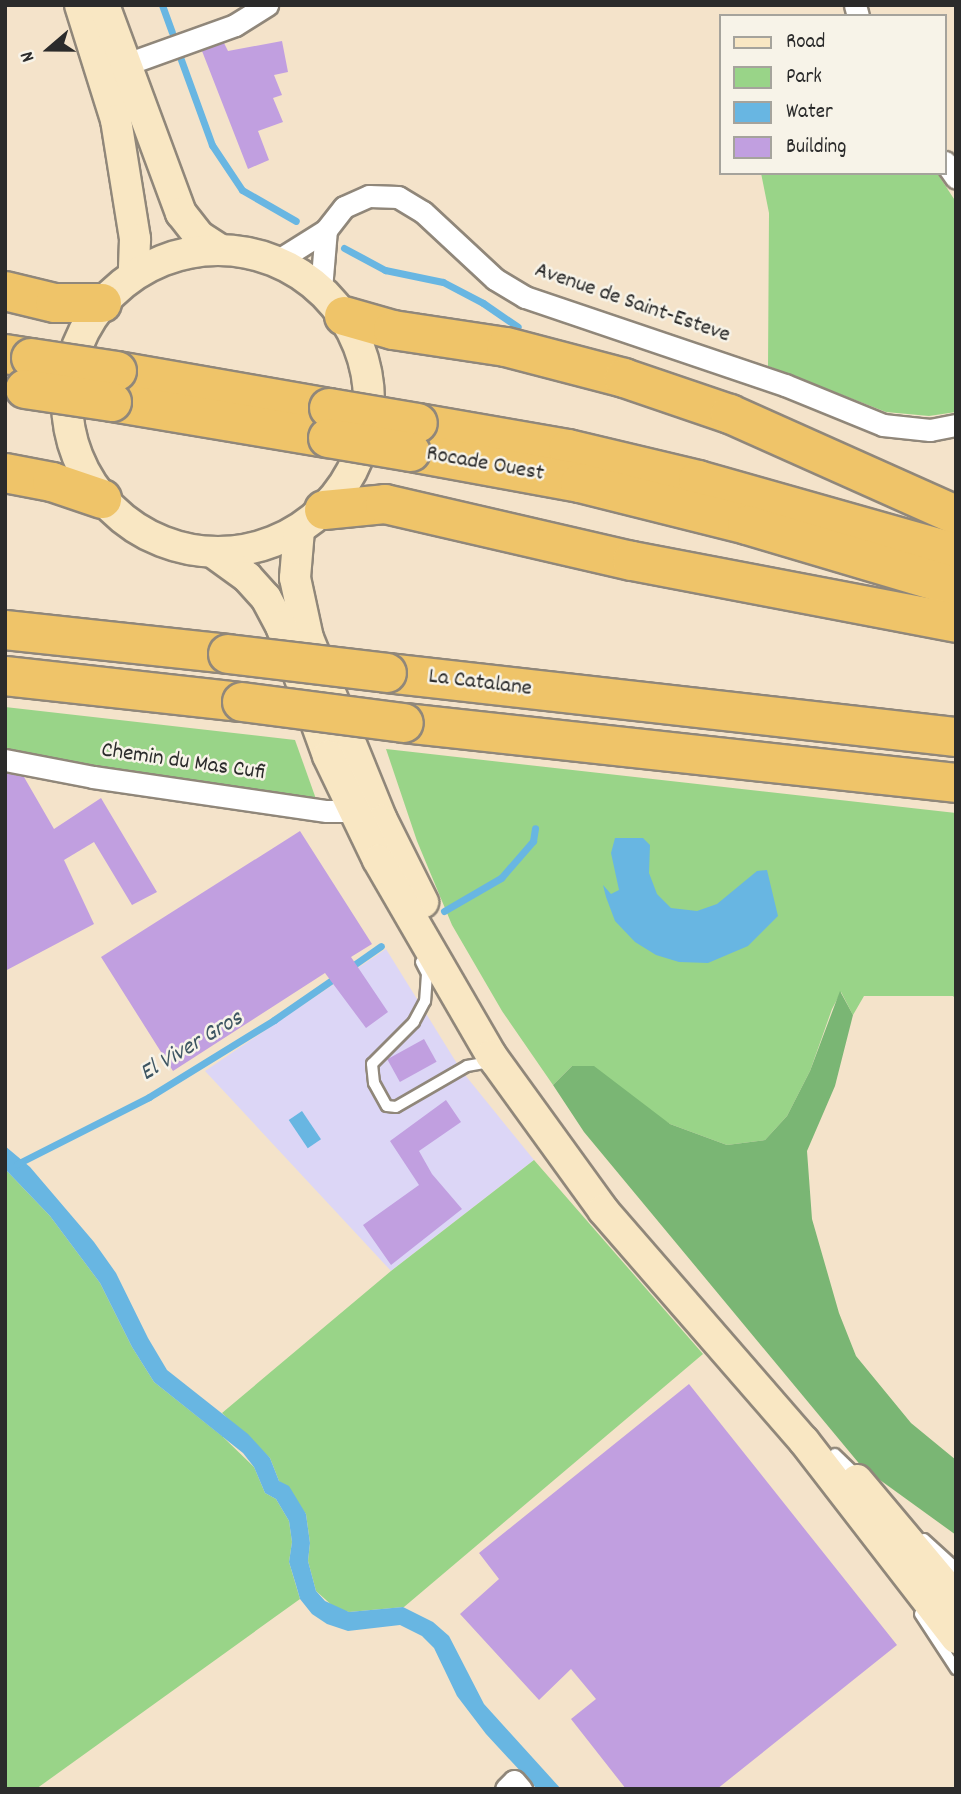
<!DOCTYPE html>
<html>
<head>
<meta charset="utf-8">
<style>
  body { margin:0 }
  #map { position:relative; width:961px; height:1794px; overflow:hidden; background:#f4e3ca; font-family:Dekko,sans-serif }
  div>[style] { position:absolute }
  .built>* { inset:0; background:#dcd6f6 }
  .green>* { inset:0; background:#99d488 }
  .forest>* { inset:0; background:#7ab674 }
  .water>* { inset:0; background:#68b6e2; transform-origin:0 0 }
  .stream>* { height:7px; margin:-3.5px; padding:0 3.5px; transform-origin:3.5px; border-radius:3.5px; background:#68b6e2 }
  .building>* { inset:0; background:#c19fe0; transform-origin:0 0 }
  .roads { filter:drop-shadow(2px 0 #90877a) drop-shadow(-2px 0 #90877a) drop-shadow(0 2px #90877a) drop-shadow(0 -2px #90877a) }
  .lane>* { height:10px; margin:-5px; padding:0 5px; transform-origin:5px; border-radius:5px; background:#fff }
  .street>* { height:21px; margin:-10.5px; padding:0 10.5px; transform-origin:10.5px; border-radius:10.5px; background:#fff }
  .secondary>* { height:30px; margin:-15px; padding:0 15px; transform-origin:15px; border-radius:15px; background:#f9e7c3 }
  .secondary>.ring { margin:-15px; padding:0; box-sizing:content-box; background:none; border:30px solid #f9e7c3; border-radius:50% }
  .highway>* { height:38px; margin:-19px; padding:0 19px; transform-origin:19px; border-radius:19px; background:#efc469 }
  .bridges { filter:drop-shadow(2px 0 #90877a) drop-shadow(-2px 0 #90877a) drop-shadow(0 2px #90877a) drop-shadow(0 -2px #90877a) }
  .highway-bridge>* { height:38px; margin:-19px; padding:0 19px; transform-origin:19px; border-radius:19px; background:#efc469 }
  span { translate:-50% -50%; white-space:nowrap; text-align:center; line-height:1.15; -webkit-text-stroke:5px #f7f3e8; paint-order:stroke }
  .street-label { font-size:23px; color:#2b2b2b }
  .water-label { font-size:24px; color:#3d5562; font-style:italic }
  .frame { position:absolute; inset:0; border:7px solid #2b2b2b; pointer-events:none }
  .legend { position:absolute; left:719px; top:14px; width:228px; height:161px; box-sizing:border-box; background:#f7f3e8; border:2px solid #a5a39c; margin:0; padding:9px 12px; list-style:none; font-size:21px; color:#2b2b2b }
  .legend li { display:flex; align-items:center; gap:14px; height:35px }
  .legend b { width:35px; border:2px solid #a5a39c }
  .north { position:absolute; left:14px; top:14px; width:70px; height:70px; -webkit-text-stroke:5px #f7f3e8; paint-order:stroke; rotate:250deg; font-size:19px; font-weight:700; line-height:28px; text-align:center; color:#2b2b2b }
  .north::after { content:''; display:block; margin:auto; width:24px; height:32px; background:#2b2b2b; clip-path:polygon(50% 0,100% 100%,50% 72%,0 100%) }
</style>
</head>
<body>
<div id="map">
  <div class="built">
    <div style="clip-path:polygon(386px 949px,461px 1070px,534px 1160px,391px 1271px,205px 1071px)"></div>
  </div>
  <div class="green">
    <div style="clip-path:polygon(761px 173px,937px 173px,956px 202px,956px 412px,929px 416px,886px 412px,768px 366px,769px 213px)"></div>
    <div style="clip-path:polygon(5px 707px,295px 740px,316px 799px,95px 767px,5px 750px)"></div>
    <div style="clip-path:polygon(386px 749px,956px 813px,956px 999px,953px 996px,864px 996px,853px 1015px,841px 992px,832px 1009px,810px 1071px,787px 1116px,765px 1140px,727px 1145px,670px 1124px,572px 1066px,553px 1085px,502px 1011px,452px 925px,417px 841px)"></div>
    <div style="clip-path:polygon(534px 1160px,703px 1354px,404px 1607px,349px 1612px,335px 1608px,316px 1591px,308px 1561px,310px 1543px,306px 1514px,279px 1481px,270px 1458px,222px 1413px,391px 1271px)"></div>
    <div style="clip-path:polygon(5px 1169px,50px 1216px,100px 1283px,132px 1347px,154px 1382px,222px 1436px,225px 1434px,223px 1437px,254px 1467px,265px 1493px,276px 1499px,289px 1521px,292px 1542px,289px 1562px,300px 1599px,36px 1789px,5px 1789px)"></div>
  </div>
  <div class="forest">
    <div style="clip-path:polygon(840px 991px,853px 1015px,835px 1086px,807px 1151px,812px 1219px,839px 1313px,856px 1356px,911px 1423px,956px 1460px,956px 1535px,862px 1467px,584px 1132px,553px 1085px,572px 1066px,594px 1066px,670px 1124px,727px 1145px,765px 1140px,787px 1116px,810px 1071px)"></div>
  </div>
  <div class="water">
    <div style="clip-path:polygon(615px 838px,643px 838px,650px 845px,649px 873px,657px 894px,671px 908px,697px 911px,717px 904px,757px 871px,767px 870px,778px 916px,748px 946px,708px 963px,679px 962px,656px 955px,635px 942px,615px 921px,606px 897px,603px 885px,611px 894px,619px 890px,611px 853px)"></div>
    <div style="left:302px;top:1111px;width:34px;height:16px;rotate:56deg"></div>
    <div style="clip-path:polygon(5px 1146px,30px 1167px,94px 1242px,116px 1273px,148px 1338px,167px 1370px,248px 1434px,270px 1458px,279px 1481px,289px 1486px,306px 1514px,310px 1543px,308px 1561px,316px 1591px,325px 1601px,349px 1612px,403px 1607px,433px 1622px,449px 1636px,484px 1704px,561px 1789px,537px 1789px,486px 1734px,457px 1696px,434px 1648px,422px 1636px,400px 1625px,348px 1631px,327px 1624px,312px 1614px,300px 1599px,296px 1585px,289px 1562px,292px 1542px,289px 1521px,276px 1499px,265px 1493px,254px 1467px,243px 1453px,154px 1382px,132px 1347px,100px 1283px,50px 1216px,5px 1169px)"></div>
  </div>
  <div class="stream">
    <div style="left:162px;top:5px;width:29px;rotate:70deg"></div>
    <div style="left:180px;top:57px;width:94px;rotate:70deg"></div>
    <div style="left:212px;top:145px;width:54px;rotate:56.3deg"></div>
    <div style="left:242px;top:190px;width:62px;rotate:29.9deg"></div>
    <div style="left:344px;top:248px;width:47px;rotate:28.2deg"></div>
    <div style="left:385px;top:270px;width:59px;rotate:11.7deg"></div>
    <div style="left:443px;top:282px;width:45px;rotate:27.7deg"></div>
    <div style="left:483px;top:303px;width:42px;rotate:34.4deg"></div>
    <div style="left:444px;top:911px;width:66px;rotate:-30.1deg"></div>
    <div style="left:501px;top:878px;width:49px;rotate:-49.1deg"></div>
    <div style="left:533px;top:841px;width:13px;rotate:-81deg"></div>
    <div style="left:348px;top:969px;width:40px;rotate:-34.9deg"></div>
    <div style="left:17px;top:1164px;width:148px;rotate:-26.9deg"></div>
    <div style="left:149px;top:1097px;width:147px;rotate:-31.6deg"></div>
    <div style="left:274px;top:1020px;width:79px;rotate:-34.7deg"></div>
  </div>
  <div class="building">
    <div style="clip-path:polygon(282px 41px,288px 72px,274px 75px,282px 95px,273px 98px,283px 122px,258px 131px,269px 160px,248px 169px,202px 51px,224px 43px,228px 51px)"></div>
    <div style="clip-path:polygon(5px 773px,24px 777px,54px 829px,101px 798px,157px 892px,132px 905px,94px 842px,64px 860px,94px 924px,5px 971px)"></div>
    <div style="clip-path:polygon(300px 831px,372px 944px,351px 957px,388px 1012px,366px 1028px,325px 973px,173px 1071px,101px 957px)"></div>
    <div style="left:424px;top:1039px;width:26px;height:42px;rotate:61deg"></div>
    <div style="clip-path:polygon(446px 1100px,461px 1122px,419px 1151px,432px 1174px,462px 1209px,391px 1265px,363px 1225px,419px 1185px,390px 1141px)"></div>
    <div style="clip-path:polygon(689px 1384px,897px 1645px,717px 1789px,626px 1789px,571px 1719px,596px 1699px,571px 1669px,539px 1700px,460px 1614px,499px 1579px,479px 1553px)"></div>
  </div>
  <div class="roads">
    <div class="lane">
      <div style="left:421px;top:962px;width:13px;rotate:63deg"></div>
      <div style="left:427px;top:974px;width:27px;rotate:94deg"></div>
      <div style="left:425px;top:1001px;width:24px;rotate:118deg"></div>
      <div style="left:414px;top:1022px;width:59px;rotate:135deg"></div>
      <div style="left:372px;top:1064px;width:19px;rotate:84deg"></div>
      <div style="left:374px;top:1083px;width:26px;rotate:61deg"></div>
      <div style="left:387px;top:1106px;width:9px;rotate:6deg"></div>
      <div style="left:396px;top:1107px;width:82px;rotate:-30deg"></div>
      <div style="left:467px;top:1066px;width:17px;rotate:-10deg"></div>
      <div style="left:484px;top:1063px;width:8px;rotate:50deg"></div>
      <div style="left:835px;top:1454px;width:35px;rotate:44deg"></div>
      <div style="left:924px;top:1539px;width:43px;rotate:42.2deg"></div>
      <div style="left:920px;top:1614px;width:66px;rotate:56.8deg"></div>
    </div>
    <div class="street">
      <div style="left:855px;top:5px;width:11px;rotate:75deg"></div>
      <div style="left:124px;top:65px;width:118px;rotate:-19.8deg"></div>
      <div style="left:235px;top:25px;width:38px;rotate:-32deg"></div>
      <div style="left:945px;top:162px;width:19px;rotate:55deg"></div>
      <div style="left:277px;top:261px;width:58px;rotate:-32.3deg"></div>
      <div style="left:326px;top:230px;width:29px;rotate:-52deg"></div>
      <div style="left:344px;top:207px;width:27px;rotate:-24deg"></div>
      <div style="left:369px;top:196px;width:29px;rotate:2deg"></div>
      <div style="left:398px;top:197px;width:29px;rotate:31deg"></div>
      <div style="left:423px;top:212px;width:98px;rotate:42.9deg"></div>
      <div style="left:495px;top:279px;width:35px;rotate:31deg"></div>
      <div style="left:525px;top:297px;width:274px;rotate:18.7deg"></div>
      <div style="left:785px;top:385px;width:106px;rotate:22.2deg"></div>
      <div style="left:883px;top:425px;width:47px;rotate:6.1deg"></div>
      <div style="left:930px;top:430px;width:26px;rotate:-11deg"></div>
      <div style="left:321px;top:289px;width:59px;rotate:-85.2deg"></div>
      <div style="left:5px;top:760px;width:90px;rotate:10.9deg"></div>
      <div style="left:93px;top:777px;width:236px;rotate:8.3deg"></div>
      <div style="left:327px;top:811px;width:26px"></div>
      <div style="left:506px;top:1789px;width:11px;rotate:-45deg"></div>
      <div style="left:514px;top:1781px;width:11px;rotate:49deg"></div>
    </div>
    <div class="secondary">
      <div style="left:80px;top:5px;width:121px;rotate:72.6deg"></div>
      <div style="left:116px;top:120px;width:121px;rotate:80.9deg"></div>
      <div style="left:135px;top:239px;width:35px;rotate:92deg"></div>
      <div style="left:104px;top:5px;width:222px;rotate:69.7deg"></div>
      <div style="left:181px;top:213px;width:29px;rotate:52deg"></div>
      <div style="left:199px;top:236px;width:24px;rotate:33deg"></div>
      <div class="ring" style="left:67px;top:250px;width:272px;height:272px"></div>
      <div style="left:299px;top:530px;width:48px;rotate:94.8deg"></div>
      <div style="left:295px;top:578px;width:61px;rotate:77.8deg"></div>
      <div style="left:308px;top:638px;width:196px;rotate:67.9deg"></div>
      <div style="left:382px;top:820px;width:92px;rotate:63.4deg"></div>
      <div style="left:214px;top:553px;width:41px;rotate:36deg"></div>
      <div style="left:247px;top:577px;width:28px;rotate:48deg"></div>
      <div style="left:266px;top:598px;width:32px;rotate:62deg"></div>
      <div style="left:281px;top:626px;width:138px;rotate:70.1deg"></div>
      <div style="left:328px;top:756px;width:115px;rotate:64.3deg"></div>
      <div style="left:378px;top:860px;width:225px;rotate:59.9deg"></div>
      <div style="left:491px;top:1055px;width:191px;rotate:54.1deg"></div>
      <div style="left:603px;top:1210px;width:306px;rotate:49deg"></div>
      <div style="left:804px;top:1441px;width:249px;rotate:52.3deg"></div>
      <div style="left:857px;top:1480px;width:154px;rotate:50deg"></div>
    </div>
    <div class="highway">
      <div style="left:5px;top:291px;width:51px;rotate:13.5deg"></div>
      <div style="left:55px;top:303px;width:47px"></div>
      <div style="left:344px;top:316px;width:51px;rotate:15.9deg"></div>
      <div style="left:393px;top:330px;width:114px;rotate:8.6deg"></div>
      <div style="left:506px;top:347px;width:122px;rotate:14.7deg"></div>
      <div style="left:624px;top:378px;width:112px;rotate:18.8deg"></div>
      <div style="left:730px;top:414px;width:248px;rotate:24.1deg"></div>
      <div style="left:5px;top:354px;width:26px;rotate:9deg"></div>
      <div style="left:117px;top:371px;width:215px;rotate:9.9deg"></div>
      <div style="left:112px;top:402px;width:219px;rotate:9.5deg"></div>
      <div style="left:418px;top:423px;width:152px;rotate:9.8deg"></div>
      <div style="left:568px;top:449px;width:134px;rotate:13.4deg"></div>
      <div style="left:698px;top:480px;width:268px;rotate:15.8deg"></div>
      <div style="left:411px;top:452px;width:172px;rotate:10.4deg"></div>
      <div style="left:580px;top:483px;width:172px;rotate:14.1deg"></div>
      <div style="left:747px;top:525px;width:218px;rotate:16.5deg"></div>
      <div style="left:5px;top:473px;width:48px;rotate:10.8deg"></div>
      <div style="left:52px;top:482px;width:53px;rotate:18.8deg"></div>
      <div style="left:324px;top:510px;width:61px;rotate:-5.6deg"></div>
      <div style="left:385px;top:504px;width:253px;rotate:13deg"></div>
      <div style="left:632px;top:561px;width:330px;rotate:10.8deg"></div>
      <div style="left:5px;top:630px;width:224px;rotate:6.1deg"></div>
      <div style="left:387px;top:673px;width:573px;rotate:6.42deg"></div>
      <div style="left:5px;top:676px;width:238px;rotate:6.3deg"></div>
      <div style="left:404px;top:723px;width:555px;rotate:6.2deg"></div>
    </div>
  </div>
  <div class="bridges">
    <div class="highway-bridge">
      <div style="left:31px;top:358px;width:87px;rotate:8.6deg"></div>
      <div style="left:25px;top:389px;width:88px;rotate:8.5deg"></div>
      <div style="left:329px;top:408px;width:90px;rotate:9.6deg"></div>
      <div style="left:328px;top:438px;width:84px;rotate:9.6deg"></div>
      <div style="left:228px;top:654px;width:160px;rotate:6.8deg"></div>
      <div style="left:242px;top:702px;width:163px;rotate:7.4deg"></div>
    </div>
  </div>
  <div class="street-label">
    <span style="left:632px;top:304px;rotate:19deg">Avenue de Saint-Esteve</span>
    <span style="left:485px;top:465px;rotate:10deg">Rocade Ouest</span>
    <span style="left:480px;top:684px;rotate:7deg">La Catalane</span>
    <span style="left:183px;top:763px;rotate:8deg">Chemin du Mas Cufi</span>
  </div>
  <div class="water-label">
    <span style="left:192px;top:1047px;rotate:-31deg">El Viver Gros</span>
  </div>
  <div class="frame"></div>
  <ul class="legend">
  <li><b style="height:9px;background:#f9e7c3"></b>Road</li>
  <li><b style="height:19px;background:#99d488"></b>Park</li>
  <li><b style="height:19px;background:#68b6e2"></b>Water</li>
  <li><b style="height:19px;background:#c19fe0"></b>Building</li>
  </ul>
  <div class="north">N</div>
</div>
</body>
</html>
